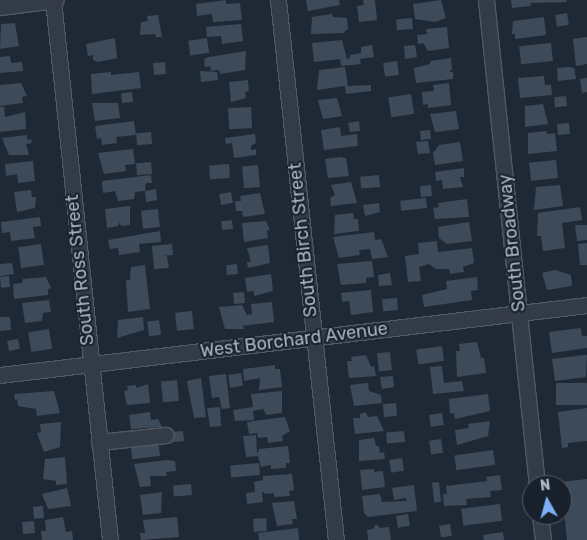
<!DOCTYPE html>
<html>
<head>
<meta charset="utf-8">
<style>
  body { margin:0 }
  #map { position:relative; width:587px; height:540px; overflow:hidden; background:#1f2936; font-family:Rubik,sans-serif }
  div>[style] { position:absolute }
  .building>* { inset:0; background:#3d4a59; transform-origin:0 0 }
  .roads { filter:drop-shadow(1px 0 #505965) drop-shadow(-1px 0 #505965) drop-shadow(0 1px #505965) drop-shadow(0 -1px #505965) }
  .minor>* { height:15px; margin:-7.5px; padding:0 7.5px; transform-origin:7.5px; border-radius:7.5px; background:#333b47 }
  span { translate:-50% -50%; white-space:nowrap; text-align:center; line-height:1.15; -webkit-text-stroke:4px #18202b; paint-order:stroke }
  .street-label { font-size:18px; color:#acb6c4 }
  .north { position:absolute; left:522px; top:475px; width:50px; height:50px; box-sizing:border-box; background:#18202b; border:1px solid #535c68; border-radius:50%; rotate:353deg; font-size:14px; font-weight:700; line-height:20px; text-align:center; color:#acb6c4 }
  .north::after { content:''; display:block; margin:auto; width:18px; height:22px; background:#7daff9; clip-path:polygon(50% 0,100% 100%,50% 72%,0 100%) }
</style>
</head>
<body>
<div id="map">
  <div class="building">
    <div style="clip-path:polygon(226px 0,226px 4px,240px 3px,242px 20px,213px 22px,212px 14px,197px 16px,196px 4px)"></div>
    <div style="clip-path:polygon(306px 0,339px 0,340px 5px,308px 11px)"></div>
    <div style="clip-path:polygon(363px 0,375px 0,377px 20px,359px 22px,357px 6px,364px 5px)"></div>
    <div style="clip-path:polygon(441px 0,446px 18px,435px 22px,415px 19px,413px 4px)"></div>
    <div style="clip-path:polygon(511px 0,566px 0,567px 2px,530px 3px,531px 6px,512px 8px)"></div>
    <div style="left:567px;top:13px;width:12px;height:12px;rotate:81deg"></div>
    <div style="clip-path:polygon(332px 14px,333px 17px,347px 18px,348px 29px,343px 33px,311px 34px,312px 17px)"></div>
    <div style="clip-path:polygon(158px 15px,162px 37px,156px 37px,155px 34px,140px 35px,141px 22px,148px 21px,147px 16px)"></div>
    <div style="clip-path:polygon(544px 17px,546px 35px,515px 39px,515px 34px,512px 34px,513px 21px)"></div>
    <div style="left:412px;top:18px;width:11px;height:16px;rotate:85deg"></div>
    <div style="clip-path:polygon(15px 23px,19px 46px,0 49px,1px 24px)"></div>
    <div style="clip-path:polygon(241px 24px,243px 41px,222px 44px,221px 36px,207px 37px,206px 27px)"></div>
    <div style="clip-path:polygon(447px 27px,449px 48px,428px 51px,423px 43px,418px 44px,417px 35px,427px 34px,426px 29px)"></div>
    <div style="clip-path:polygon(587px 37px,587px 64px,576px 66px,573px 39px)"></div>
    <div style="clip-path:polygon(115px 38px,117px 58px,98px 62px,93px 60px,93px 55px,88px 56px,86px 44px)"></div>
    <div style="left:207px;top:38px;width:15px;height:19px;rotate:82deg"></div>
    <div style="clip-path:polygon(342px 40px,347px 59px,350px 58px,350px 55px,361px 53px,361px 47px,372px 45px,374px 57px,360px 59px,361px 64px,341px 66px,340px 59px,314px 62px,312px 43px)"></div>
    <div style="left:551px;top:43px;width:18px;height:32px;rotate:84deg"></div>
    <div style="clip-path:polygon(415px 45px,417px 57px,405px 59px,404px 46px)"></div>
    <div style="clip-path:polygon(246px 51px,245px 70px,220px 74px,219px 70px,211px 71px,210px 66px,205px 67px,204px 59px,209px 57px)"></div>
    <div style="clip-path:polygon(10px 56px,11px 63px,22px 62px,23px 71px,0 73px,0 57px)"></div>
    <div style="clip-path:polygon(451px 58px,452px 69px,449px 72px,453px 72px,453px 79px,416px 83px,414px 68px,430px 64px,430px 61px)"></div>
    <div style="left:397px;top:61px;width:14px;height:14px;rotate:82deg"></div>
    <div style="left:165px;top:62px;width:12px;height:12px;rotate:85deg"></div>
    <div style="clip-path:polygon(345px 67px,348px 86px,371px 85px,371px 91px,346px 94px,345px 86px,317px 90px,319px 70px)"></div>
    <div style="clip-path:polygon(569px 67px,574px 68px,576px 79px,558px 81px,557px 68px)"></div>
    <div style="clip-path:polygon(200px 71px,217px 72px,218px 80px,201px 82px)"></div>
    <div style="clip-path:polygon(111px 72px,111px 75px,139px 72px,141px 88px,92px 94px,91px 74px)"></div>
    <div style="clip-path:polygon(544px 76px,545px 85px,551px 85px,552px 95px,520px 98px,518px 78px)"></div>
    <div style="clip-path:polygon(587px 78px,587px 92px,582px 93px,580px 79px)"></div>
    <div style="clip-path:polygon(248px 80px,249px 91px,245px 92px,246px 98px,231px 102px,229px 82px)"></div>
    <div style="clip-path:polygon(21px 83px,27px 96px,22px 97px,23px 103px,0 106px,0 85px)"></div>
    <div style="clip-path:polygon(449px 83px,451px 105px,428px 108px,428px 104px,423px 105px,422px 92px,434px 91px,433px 85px)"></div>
    <div style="left:132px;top:92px;width:10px;height:11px;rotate:84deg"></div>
    <div style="left:411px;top:94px;width:20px;height:23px;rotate:81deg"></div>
    <div style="left:566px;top:96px;width:10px;height:12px;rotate:84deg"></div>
    <div style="clip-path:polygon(337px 98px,342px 116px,323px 119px,318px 100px)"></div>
    <div style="clip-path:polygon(92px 103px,118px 103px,120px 118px,95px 121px)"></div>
    <div style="clip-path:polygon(543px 104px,548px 124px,525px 127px,525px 106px)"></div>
    <div style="clip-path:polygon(0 107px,4px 107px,5px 117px,25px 112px,26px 129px,0 132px)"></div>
    <div style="left:251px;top:107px;width:21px;height:23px;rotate:87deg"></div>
    <div style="clip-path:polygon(456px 111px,459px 129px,435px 132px,430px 114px)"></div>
    <div style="clip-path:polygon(134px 121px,136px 135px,116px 137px,117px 143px,102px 145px,101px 138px,97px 139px,95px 126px)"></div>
    <div style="clip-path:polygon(359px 121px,360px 131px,350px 132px,348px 123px)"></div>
    <div style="left:569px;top:123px;width:11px;height:12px;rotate:85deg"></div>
    <div style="clip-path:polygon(340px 127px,341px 136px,357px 134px,358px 146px,324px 150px,321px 130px)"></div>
    <div style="left:430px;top:130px;width:9px;height:10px;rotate:84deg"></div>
    <div style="clip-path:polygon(546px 131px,547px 134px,555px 133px,557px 151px,528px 154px,528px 133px)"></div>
    <div style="left:151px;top:132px;width:12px;height:15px;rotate:85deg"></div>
    <div style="clip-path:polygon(255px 134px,256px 143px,251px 146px,251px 150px,256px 149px,256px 155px,234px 158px,232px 143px,226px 144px,225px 138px)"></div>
    <div style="clip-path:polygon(27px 135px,27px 140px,31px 139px,32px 143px,26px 144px,29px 155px,9px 155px,2px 138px)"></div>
    <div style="clip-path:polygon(428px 141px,430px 153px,418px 154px,416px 142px)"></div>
    <div style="clip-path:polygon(460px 142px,463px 161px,435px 165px,433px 153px,439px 145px)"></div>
    <div style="clip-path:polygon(133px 149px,135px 164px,125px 165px,126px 171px,104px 174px,98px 153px)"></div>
    <div style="clip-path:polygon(340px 157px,346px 158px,349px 176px,328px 178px,325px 159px)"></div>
    <div style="left:556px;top:160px;width:18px;height:27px;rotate:84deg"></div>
    <div style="clip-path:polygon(33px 161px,35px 181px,18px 183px,17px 174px,6px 176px,5px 164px)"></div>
    <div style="left:151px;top:162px;width:12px;height:15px;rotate:85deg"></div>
    <div style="left:229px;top:164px;width:14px;height:20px;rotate:86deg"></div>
    <div style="left:258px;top:165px;width:22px;height:16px;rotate:85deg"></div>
    <div style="clip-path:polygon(464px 168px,464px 177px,460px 177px,463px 187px,443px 189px,442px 180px,436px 181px,435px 172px)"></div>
    <div style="clip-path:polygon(151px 175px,152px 183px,146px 183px,145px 191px,135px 192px,134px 199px,118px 201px,115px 191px,103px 193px,102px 181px)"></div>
    <div style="left:379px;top:175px;width:12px;height:19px;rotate:85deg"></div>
    <div style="clip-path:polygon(351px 182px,357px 203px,331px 206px,330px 198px,335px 195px,331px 185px)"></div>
    <div style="left:431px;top:185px;width:11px;height:11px;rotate:85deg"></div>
    <div style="clip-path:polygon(560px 185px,563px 206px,534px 210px,536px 187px)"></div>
    <div style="clip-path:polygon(156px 189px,157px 200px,146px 202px,145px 191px)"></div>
    <div style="clip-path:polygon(31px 190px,32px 197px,36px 197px,35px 208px,17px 212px,14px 192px)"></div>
    <div style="left:231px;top:192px;width:11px;height:12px;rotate:80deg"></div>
    <div style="clip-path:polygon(260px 193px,265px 214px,243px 217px,242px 211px,236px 211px,235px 201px,241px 201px,240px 196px)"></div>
    <div style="left:426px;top:198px;width:10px;height:26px;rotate:84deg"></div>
    <div style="clip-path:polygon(467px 199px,469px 217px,435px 219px,433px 208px,439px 207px,438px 203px)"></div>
    <div style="clip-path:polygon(379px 203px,380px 212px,365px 216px,363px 205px)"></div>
    <div style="clip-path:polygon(130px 206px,130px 225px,121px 226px,120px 222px,118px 226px,107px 228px,105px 209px)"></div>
    <div style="clip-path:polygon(580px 207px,582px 220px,562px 223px,565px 248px,543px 251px,541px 236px,537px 236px,538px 213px)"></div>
    <div style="left:158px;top:209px;width:18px;height:17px;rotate:84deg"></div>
    <div style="clip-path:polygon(353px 213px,354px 219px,358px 219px,359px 231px,334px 234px,335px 215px)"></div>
    <div style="clip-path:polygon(40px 217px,41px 226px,33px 227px,35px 238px,11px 241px,10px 232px,2px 233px,1px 222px)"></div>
    <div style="left:232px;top:220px;width:9px;height:11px;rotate:84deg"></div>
    <div style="clip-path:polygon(266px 221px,270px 230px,267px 230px,268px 238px,244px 242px,242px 223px)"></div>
    <div style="clip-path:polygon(469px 222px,472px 241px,447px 244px,439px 238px,438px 227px)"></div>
    <div style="clip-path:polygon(575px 225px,587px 225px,587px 240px,577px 241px)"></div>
    <div style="clip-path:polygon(160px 231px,161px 242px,139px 244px,140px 252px,119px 255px,118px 248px,110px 249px,108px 240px)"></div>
    <div style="clip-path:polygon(374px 232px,375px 240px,381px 239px,388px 257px,372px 259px,370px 249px,359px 250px,360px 255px,339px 258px,333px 237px)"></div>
    <div style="clip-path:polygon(437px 241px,438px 252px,472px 248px,474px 263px,463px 267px,464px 272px,450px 274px,449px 269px,436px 269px,429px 264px,419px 267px,421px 281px,408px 282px,405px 256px,419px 254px,418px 243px)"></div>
    <div style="clip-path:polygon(587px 243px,587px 265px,580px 265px,578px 244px)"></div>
    <div style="left:41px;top:244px;width:21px;height:23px;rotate:82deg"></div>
    <div style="clip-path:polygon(172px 244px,173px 255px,162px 256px,167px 256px,169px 268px,154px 269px,152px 246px)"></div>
    <div style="clip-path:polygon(268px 245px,270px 263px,248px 268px,247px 262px,251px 262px,247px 248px)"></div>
    <div style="clip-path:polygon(372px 261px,374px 277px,366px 278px,366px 283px,341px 285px,337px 264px)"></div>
    <div style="clip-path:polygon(12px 263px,14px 274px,0 276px,0 264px)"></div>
    <div style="left:237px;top:264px;width:10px;height:11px;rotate:84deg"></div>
    <div style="clip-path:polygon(145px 265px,150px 309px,128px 312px,126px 280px,130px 280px,131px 267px)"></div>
    <div style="clip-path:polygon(555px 270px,571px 275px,572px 286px,547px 290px,542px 273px)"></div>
    <div style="clip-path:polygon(390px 273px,392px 285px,379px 286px,378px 275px)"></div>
    <div style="clip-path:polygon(271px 274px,273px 291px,254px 296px,254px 291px,247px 292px,245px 278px)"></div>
    <div style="left:9px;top:276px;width:11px;height:9px;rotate:85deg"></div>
    <div style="clip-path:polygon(46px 277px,51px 288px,48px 289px,48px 295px,14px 299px,13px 284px,22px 283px,23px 279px)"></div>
    <div style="clip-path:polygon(477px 277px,478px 290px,471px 291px,472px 300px,424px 307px,422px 295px,447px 289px,446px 281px)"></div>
    <div style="clip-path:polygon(371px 290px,373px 312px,351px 315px,349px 301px,342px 302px,341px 293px)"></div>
    <div style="left:244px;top:292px;width:11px;height:11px;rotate:85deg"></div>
    <div style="left:397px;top:298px;width:12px;height:15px;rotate:85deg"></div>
    <div style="clip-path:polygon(49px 300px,51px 312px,43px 313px,42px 321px,25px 323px,22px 303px)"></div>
    <div style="clip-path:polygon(272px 302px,274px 322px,243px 326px,244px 329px,225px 329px,219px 307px,242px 305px,247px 315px,252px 314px,251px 304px)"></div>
    <div style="left:192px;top:311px;width:18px;height:17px;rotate:84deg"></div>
    <div style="clip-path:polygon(0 317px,10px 317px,11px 330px,0 331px)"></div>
    <div style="clip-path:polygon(143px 317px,144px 330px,117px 338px,118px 320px)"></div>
    <div style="left:159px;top:320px;width:15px;height:12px;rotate:82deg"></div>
    <div style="clip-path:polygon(581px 328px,582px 336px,587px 336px,587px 348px,552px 353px,549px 332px)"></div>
    <div style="left:49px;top:329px;width:20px;height:21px;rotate:81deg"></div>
    <div style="left:18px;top:339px;width:10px;height:11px;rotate:79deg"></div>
    <div style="clip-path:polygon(477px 342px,481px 358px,484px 358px,486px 373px,457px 377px,456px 351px,460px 351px,459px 344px)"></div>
    <div style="left:442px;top:346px;width:15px;height:26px;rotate:82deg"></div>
    <div style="left:390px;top:352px;width:18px;height:13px;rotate:84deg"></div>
    <div style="clip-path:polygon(366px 355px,371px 367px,374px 366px,376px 376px,349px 378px,347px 361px,352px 361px,351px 357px)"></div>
    <div style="clip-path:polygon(584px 355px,587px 355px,586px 377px,555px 381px,552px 359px)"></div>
    <div style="clip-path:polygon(275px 365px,275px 369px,280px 369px,282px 387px,259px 390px,260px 378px,244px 381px,243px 369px)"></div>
    <div style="clip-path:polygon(442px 366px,444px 383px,462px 381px,464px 391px,433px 394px,430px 367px)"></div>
    <div style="left:241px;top:373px;width:13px;height:13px;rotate:81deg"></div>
    <div style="clip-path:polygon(226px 374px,230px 408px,222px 409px,219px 397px,212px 398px,209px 376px)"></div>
    <div style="clip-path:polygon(393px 376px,394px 387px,382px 389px,380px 377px)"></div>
    <div style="clip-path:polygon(201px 378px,206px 417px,194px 418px,187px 381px)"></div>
    <div style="left:177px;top:380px;width:21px;height:16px;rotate:85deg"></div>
    <div style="clip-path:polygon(368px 383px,369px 391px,381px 395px,382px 403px,354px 406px,350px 385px)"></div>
    <div style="left:587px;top:383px;width:22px;height:31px;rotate:90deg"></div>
    <div style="clip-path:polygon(148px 384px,150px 403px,127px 405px,124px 391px,128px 390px,127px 386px,136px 385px,136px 388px)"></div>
    <div style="clip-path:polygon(54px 391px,60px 413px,37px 416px,36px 409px,18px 406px,17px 399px,15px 400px,14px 394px)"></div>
    <div style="clip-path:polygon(282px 391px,282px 413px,266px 415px,262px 406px,263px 409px,253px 411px,254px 420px,235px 421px,233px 410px,253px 407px,251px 394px)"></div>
    <div style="clip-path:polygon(488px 394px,490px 411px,455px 419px,454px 413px,450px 414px,449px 399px)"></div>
    <div style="left:396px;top:403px;width:13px;height:13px;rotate:86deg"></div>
    <div style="clip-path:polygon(220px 407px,221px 426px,210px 427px,207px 408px)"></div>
    <div style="clip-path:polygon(587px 408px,587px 441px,568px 443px,568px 447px,562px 448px,558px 412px)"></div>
    <div style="clip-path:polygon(150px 412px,151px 420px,158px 419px,162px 427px,131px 429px,129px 415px)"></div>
    <div style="clip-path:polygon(366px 412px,368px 417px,377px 416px,384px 431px,355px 434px,353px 418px,360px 418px,360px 414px)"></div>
    <div style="left:442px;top:413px;width:12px;height:13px;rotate:81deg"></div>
    <div style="clip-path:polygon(285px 417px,290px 431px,282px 436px,283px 441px,268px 443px,267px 437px,258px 438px,257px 433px,249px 434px,247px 422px)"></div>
    <div style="clip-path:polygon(490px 421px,488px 436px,457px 445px,455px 430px,469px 428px,468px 424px)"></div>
    <div style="clip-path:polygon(61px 422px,60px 447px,44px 452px,37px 433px,41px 432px,40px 424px)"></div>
    <div style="left:183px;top:431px;width:10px;height:15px;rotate:84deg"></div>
    <div style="left:404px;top:431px;width:11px;height:18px;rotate:85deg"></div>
    <div style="clip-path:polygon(256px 435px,257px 454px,259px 449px,288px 446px,290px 463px,286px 463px,286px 468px,271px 469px,271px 465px,261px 467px,258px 456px,246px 457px,243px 436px)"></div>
    <div style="clip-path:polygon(374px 438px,376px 446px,379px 446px,380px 453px,384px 452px,385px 459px,359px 461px,359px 440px)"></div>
    <div style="left:158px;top:439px;width:17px;height:28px;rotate:83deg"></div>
    <div style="left:441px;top:439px;width:14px;height:12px;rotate:82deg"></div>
    <div style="left:493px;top:450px;width:15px;height:39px;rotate:82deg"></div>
    <div style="clip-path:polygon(65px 457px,67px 484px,56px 485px,56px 481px,43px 479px,45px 459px)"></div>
    <div style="left:402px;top:458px;width:13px;height:13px;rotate:81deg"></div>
    <div style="clip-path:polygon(167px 460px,175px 461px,176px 471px,166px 472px,167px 476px,150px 476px,151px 486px,140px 487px,134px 464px)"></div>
    <div style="left:259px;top:463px;width:12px;height:29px;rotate:85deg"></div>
    <div style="clip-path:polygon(374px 469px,374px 472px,383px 471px,385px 487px,362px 490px,360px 470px)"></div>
    <div style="clip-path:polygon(292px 474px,294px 490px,289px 491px,290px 496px,274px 497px,274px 493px,265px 494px,262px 491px,263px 502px,247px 504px,246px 493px,255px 492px,254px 482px,263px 480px,263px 476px)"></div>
    <div style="clip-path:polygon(500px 475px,502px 490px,490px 491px,491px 497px,466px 499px,467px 505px,444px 506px,443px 494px,447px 494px,446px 486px,487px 481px,486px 477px)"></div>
    <div style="clip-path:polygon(587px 479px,587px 540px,567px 540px,561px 482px)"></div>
    <div style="left:439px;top:482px;width:20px;height:7px;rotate:84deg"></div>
    <div style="left:191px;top:484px;width:11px;height:18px;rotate:85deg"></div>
    <div style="clip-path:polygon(414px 485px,417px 511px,368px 517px,364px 513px,362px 496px,380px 494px,382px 502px,407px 501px,406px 498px,394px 500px,392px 488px)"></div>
    <div style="clip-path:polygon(67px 488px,71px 506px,48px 509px,42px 494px)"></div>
    <div style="clip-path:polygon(162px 492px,161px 513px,143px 515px,140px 495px)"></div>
    <div style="clip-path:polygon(294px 501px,297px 519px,292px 519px,293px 524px,277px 526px,272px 503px)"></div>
    <div style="left:500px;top:504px;width:17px;height:39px;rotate:83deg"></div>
    <div style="left:43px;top:506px;width:12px;height:10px;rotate:85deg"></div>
    <div style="left:408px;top:514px;width:12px;height:12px;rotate:81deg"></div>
    <div style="clip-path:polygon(63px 517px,66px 532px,72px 531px,73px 540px,42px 540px,41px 531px,46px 531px,45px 520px)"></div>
    <div style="clip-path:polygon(177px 517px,179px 537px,141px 540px,140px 533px,145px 533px,143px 520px)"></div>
    <div style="left:266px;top:518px;width:13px;height:13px;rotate:86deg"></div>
    <div style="left:34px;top:521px;width:12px;height:12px;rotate:85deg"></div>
    <div style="clip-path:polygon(376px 524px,380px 528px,389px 527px,391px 540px,368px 540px,367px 530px,373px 529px)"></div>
    <div style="left:450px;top:524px;width:12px;height:11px;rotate:81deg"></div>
    <div style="clip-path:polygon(298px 528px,299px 540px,259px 540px,258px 533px)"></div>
    <div style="clip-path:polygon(503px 532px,504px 540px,484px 540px,483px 535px)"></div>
  </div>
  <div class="roads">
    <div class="minor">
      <div style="left:53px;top:0;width:543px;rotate:83.97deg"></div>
      <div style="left:278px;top:0;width:543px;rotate:83.87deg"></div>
      <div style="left:486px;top:0;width:488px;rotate:84deg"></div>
      <div style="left:0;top:7px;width:56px;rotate:-7.1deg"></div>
      <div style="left:0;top:375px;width:591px;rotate:-6.8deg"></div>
      <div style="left:99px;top:442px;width:67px;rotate:-6deg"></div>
      <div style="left:540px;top:515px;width:25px;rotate:83deg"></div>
    </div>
  </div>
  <div class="street-label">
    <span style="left:303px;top:240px;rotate:-96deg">South Birch Street</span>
    <span style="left:512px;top:243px;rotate:-96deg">South Broadway</span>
    <span style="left:80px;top:270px;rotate:-96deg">South Ross Street</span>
    <span style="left:294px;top:340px;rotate:-7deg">West Borchard Avenue</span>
  </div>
  <div class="north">N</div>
</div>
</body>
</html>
